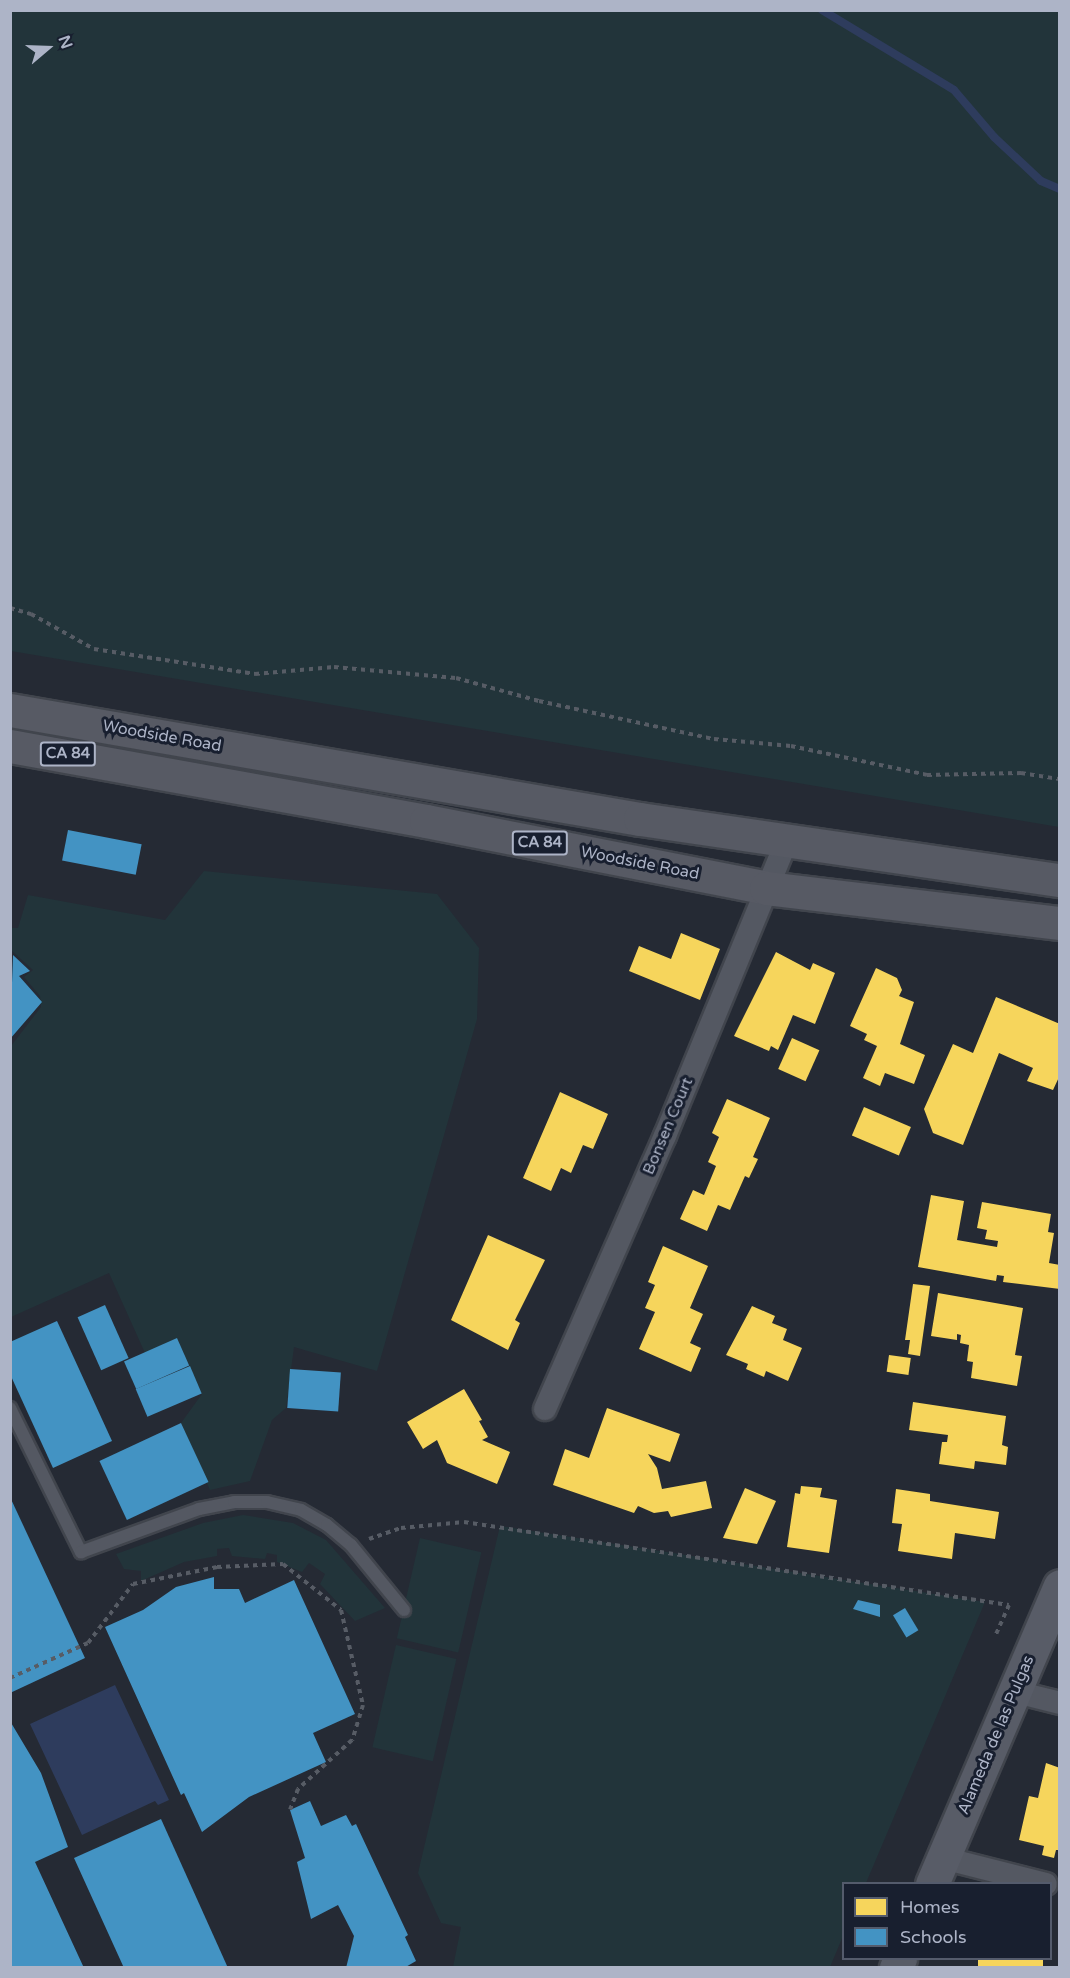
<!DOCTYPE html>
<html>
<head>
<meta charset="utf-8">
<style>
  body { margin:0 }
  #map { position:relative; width:1070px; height:1978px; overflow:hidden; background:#252a34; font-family:"Varela Round",sans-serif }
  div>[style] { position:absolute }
  .green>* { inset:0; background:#22343a; transform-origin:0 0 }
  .water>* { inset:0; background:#2e3c5d }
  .homes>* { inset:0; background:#f6d55c; transform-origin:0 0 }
  .schools>* { inset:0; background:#4393c3; transform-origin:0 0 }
  .stream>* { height:8px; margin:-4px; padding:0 4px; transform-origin:4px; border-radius:4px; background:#2e3c5d }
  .path>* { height:4px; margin-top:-2px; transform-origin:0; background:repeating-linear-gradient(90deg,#575c65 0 4.5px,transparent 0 9px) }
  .roads { filter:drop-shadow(2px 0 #41454d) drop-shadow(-2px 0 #41454d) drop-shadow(0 2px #41454d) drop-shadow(0 -2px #41454d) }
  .service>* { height:12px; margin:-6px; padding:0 6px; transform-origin:6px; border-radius:6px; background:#545862 }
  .minor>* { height:22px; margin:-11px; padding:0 11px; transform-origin:11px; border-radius:11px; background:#545862 }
  .secondary>* { height:33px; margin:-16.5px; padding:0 16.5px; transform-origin:16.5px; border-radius:16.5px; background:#585c67 }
  .primary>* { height:33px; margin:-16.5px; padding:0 16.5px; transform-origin:16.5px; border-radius:16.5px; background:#575a64 }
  span { translate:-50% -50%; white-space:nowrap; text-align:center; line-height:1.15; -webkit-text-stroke:6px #181f2f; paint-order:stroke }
  .shield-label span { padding:2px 4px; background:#181f2f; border:2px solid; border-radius:4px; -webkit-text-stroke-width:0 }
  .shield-label { font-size:15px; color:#adb4c7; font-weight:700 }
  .street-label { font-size:16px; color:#adb4c7 }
  .frame { position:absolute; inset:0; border:12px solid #adb4c7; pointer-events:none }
  .legend { position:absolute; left:842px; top:1882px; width:210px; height:78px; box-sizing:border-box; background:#181f2f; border:2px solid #545b6c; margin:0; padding:8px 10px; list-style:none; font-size:18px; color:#adb4c7 }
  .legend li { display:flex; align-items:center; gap:12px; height:30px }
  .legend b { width:30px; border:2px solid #545b6c }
  .north { position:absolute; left:18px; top:18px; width:60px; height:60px; -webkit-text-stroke:4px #181f2f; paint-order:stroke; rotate:71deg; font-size:16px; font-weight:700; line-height:24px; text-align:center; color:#adb4c7 }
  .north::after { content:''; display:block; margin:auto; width:21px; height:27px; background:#adb4c7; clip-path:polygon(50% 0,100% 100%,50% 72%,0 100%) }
</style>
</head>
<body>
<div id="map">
  <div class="green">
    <div style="clip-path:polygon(10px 11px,1059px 11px,1059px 827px,11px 651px)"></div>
    <div style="clip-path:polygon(204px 871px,437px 894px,479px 948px,477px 1019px,377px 1371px,294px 1347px,286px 1408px,272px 1420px,250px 1481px,210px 1490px,181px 1423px,202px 1394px,177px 1338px,145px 1353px,109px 1273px,11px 1317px,11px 1046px,41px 1007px,40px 996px,24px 977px,33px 970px,11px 950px,11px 928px,18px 928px,28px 895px,165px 920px)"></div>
    <div style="clip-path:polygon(243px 1515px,293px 1523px,326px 1540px,385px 1608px,355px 1621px,320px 1584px,325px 1574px,309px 1563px,302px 1572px,277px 1562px,277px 1555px,267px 1553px,265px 1559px,232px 1556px,229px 1548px,217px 1549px,217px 1556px,184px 1562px,141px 1581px,141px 1571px,124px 1569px,116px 1554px,203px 1523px)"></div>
    <div style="clip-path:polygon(500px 1526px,985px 1602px,866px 1883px,844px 1884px,843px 1936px,830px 1967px,453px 1967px,461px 1927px,441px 1923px,418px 1873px)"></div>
    <div style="left:420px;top:1538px;width:63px;height:103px;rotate:13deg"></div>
    <div style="left:396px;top:1645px;width:62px;height:105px;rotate:13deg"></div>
  </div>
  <div class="water">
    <div style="clip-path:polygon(115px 1685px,169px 1800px,158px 1805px,155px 1801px,82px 1835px,30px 1724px)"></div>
  </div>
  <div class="homes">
    <div style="clip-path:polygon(681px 933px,720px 949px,700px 1000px,629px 971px,639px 946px,671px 959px)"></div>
    <div style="clip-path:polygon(776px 952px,810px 970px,813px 963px,835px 973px,815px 1024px,793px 1015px,778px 1050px,771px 1046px,769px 1051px,734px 1036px)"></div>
    <div style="clip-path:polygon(876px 968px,897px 978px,902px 990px,899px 996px,914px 1002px,900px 1044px,925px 1055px,914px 1084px,885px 1073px,880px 1086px,863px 1078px,877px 1046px,864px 1040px,867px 1034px,850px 1026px)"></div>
    <div style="clip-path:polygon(996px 997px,1060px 1024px,1060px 1075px,1053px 1090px,1027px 1081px,1033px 1068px,999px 1053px,963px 1145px,933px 1133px,924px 1109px,953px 1044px,973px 1053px)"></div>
    <div style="left:792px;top:1038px;width:30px;height:34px;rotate:24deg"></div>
    <div style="clip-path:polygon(560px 1092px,608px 1114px,593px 1149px,583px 1145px,571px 1173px,561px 1168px,551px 1191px,523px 1178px)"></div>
    <div style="clip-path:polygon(727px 1099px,770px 1118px,753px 1157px,758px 1159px,749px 1178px,745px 1176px,730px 1210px,718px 1205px,707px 1231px,680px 1219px,693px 1190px,704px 1195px,716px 1166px,708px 1162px,719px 1137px,712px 1133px)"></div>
    <div style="left:864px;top:1107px;width:51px;height:31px;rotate:23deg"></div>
    <div style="clip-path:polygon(931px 1195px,964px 1201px,957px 1240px,997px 1247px,998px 1241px,985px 1239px,987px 1230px,977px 1228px,982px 1202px,1051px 1214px,1048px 1232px,1054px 1233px,1049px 1263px,1060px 1265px,1060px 1289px,1003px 1282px,1004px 1276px,997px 1275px,996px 1281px,918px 1267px)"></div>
    <div style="clip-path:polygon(488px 1235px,545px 1260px,515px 1320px,520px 1323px,508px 1350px,451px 1320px)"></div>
    <div style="clip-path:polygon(663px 1246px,708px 1266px,690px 1308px,703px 1314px,690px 1343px,701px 1348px,691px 1372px,639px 1349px,655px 1312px,645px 1308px,655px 1285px,648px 1282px)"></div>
    <div style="clip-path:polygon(913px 1284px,930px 1286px,920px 1356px,908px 1354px,910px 1340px,905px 1340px)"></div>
    <div style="clip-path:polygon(938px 1293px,1023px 1308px,1015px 1355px,1022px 1356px,1017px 1386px,971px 1378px,973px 1362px,967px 1361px,969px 1345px,960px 1343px,961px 1335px,957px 1334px,957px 1340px,931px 1336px)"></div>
    <div style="clip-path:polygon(752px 1306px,775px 1316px,772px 1323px,787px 1329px,783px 1340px,802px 1348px,788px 1381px,766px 1371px,764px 1377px,746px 1369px,748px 1364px,726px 1355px)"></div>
    <div style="left:889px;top:1355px;width:22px;height:17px;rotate:8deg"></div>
    <div style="clip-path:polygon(464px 1389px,482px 1420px,479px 1421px,488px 1437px,482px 1440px,510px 1452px,497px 1484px,447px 1463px,437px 1440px,423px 1449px,407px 1422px)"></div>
    <div style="clip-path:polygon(913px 1402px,1006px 1416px,1002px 1445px,1008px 1447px,1006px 1465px,975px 1461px,974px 1469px,939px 1464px,942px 1442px,947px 1442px,948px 1435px,909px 1430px)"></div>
    <div style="clip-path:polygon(607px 1408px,680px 1434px,670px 1462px,648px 1454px,657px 1468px,662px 1489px,706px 1481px,712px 1508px,671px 1517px,668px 1511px,654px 1513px,638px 1506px,634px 1513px,553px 1485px,565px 1449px,589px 1458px)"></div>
    <div style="clip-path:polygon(801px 1486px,822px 1488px,820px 1497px,837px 1500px,829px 1553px,787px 1547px,795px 1493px,800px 1494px)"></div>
    <div style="clip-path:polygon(745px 1488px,776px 1501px,757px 1544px,723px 1538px)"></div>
    <div style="clip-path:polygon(896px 1489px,930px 1494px,930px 1501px,999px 1512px,995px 1539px,955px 1533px,952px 1559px,898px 1551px,902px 1524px,892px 1523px)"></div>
    <div style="clip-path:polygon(1046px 1763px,1060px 1768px,1060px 1850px,1056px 1850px,1054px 1858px,1042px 1855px,1044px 1846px,1019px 1840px,1029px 1796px,1038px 1798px)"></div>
    <div style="left:978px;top:1958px;width:65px;height:10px"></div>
  </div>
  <div class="schools">
    <div style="left:68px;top:830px;width:75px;height:31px;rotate:11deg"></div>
    <div style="clip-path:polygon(13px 955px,30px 971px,19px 976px,42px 1002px,10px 1039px)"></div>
    <div style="left:105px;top:1305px;width:58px;height:30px;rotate:66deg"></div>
    <div style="clip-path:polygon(57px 1321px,112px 1441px,53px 1468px,10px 1374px,10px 1342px)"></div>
    <div style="left:177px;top:1338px;width:30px;height:58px;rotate:66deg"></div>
    <div style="left:190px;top:1366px;width:30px;height:59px;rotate:67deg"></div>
    <div style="left:290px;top:1369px;width:51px;height:39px;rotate:4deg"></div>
    <div style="left:181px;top:1423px;width:65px;height:90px;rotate:65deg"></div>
    <div style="clip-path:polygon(10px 1497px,85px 1658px,10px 1693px)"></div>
    <div style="clip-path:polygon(214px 1577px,214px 1589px,239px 1589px,245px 1603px,294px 1580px,355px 1714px,313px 1733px,326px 1762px,249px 1797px,202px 1832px,184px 1793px,181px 1795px,105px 1627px,143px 1610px,176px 1587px)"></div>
    <div style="clip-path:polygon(858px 1600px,880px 1605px,880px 1617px,853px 1609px)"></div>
    <div style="left:905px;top:1608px;width:26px;height:14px;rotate:59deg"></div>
    <div style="clip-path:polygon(10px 1721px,41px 1773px,68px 1847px,35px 1862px,84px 1968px,10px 1968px)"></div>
    <div style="clip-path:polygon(310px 1801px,321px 1826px,346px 1815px,352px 1826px,356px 1824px,408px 1935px,405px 1937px,416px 1961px,404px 1968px,346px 1968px,354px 1936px,338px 1905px,311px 1919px,297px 1862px,305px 1858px,290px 1810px)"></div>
    <div style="clip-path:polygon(161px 1819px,228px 1968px,124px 1968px,74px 1858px)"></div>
  </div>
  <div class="stream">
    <div style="left:822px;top:10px;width:154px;rotate:31.2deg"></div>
    <div style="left:954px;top:90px;width:62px;rotate:49.6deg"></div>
    <div style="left:994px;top:137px;width:64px;rotate:43.1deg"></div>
    <div style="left:1041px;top:181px;width:21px;rotate:23deg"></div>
  </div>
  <div class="path">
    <div style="left:10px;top:608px;width:22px;rotate:16deg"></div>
    <div style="left:31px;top:614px;width:72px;rotate:29.1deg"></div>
    <div style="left:94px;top:649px;width:163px;rotate:8.8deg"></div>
    <div style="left:255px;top:674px;width:79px;rotate:-5.1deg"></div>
    <div style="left:334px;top:667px;width:122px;rotate:5.2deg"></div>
    <div style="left:456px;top:678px;width:86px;rotate:15.5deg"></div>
    <div style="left:539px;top:701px;width:179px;rotate:12.3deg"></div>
    <div style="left:714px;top:739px;width:77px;rotate:5.2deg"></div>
    <div style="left:791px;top:746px;width:139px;rotate:12deg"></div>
    <div style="left:927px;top:775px;width:94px;rotate:-1.2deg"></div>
    <div style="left:1021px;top:773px;width:39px;rotate:9deg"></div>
    <div style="left:369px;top:1539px;width:34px;rotate:-19deg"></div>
    <div style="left:401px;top:1528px;width:63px;rotate:-5.4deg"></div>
    <div style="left:464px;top:1522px;width:551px;rotate:8.66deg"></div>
    <div style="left:1009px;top:1605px;width:32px;rotate:114deg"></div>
    <div style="left:10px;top:1678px;width:85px;rotate:-24.2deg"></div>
    <div style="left:88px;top:1643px;width:74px;rotate:-52.7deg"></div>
    <div style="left:133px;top:1584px;width:86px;rotate:-11.4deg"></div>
    <div style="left:217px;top:1567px;width:66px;rotate:-2.6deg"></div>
    <div style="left:283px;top:1564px;width:74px;rotate:38.4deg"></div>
    <div style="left:341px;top:1610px;width:98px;rotate:77deg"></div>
    <div style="left:363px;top:1705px;width:37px;rotate:107deg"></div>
    <div style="left:352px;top:1740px;width:73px;rotate:137.8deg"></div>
    <div style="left:298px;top:1789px;width:22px;rotate:111deg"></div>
  </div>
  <div class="roads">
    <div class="service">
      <div style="left:10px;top:1408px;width:161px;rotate:63.8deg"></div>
      <div style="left:81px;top:1552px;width:126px;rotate:-20deg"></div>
      <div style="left:199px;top:1509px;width:36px;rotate:-11deg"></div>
      <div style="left:234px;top:1502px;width:33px"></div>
      <div style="left:267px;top:1502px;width:35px;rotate:13deg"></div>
      <div style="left:301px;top:1510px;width:30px;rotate:30deg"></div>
      <div style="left:327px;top:1525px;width:31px;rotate:40deg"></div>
      <div style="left:351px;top:1545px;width:84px;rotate:50.8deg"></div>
    </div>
    <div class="minor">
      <div style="left:545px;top:1409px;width:298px;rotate:-66.3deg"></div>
      <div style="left:665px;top:1136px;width:320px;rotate:-67.6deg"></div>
      <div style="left:1016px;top:1692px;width:45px;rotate:14deg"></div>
      <div style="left:943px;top:1858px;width:106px;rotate:14.2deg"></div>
    </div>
    <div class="secondary">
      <div style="left:932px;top:1884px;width:324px;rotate:-66.8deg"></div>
      <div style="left:896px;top:1968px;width:11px;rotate:-68deg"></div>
    </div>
    <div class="primary">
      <div style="left:10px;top:710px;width:639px;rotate:9.82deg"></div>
      <div style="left:640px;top:819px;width:424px;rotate:8.3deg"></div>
      <div style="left:10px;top:746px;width:423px;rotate:10.2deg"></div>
      <div style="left:426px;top:821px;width:347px;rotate:11.1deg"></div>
      <div style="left:766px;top:888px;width:296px;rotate:6.8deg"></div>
    </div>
  </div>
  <div class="shield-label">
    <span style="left:68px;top:754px">CA 84</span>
    <span style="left:540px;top:843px">CA 84</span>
  </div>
  <div class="street-label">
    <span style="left:162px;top:736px;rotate:10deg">Woodside Road</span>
    <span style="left:640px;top:863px;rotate:11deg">Woodside Road</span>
    <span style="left:668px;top:1126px;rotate:-67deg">Bonsen Court</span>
    <span style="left:996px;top:1735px;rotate:-67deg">Alameda de las Pulgas</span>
  </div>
  <div class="frame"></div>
  <ul class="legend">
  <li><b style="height:16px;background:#f6d55c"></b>Homes</li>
  <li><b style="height:16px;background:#4393c3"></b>Schools</li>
  </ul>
  <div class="north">N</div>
</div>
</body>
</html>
